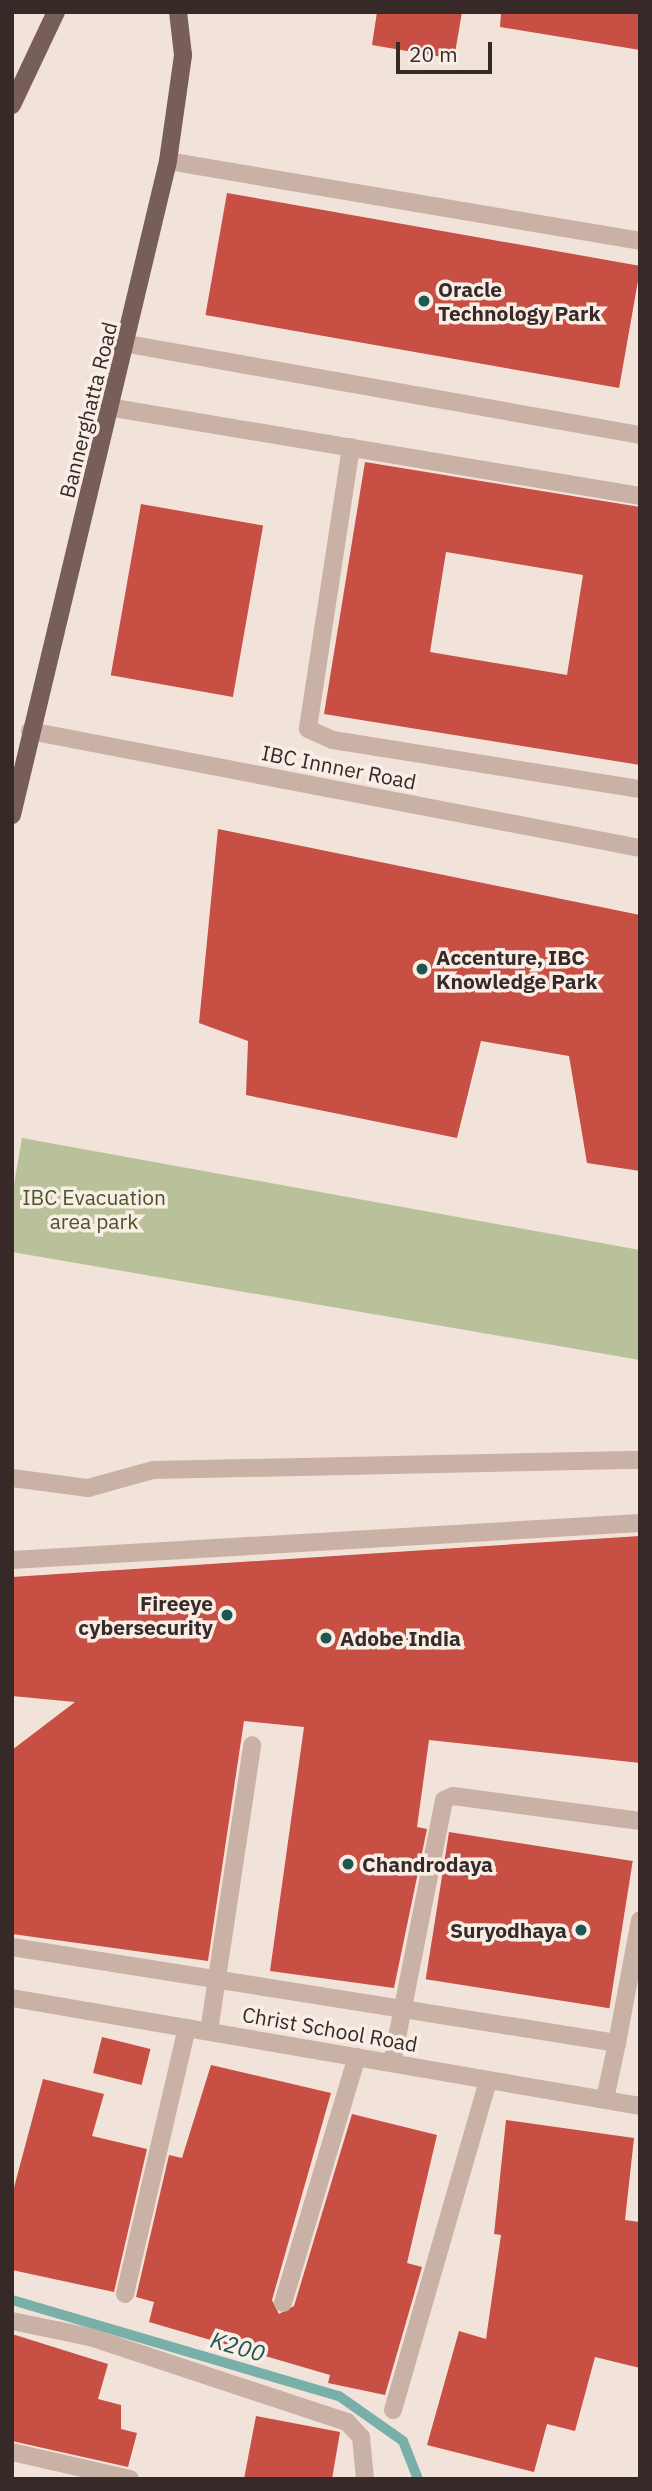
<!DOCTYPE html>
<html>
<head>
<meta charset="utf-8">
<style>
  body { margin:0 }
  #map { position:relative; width:652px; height:2491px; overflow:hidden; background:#f2e3da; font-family:"IBM Plex Sans",sans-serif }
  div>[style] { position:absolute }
  .green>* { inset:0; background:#b9c19a }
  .stream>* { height:10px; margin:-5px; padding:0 5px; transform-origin:5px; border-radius:5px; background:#79afa9 }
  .building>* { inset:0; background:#c74f43; transform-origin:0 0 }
  .service>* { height:18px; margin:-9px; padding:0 9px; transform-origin:9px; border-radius:9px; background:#cab1a6 }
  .minor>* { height:18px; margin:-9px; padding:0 9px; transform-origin:9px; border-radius:9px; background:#cab1a6 }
  .tertiary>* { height:18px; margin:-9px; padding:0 9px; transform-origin:9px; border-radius:9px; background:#cab1a6 }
  .primary>* { height:18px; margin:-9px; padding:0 9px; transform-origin:9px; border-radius:9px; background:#785e58 }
  .dots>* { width:19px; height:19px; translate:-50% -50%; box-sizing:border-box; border:4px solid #f9eee6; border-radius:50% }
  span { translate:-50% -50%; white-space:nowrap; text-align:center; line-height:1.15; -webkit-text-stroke:7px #f9eee6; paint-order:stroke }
  .poi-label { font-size:21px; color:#362927; font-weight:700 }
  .left { translate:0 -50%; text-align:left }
  .right { translate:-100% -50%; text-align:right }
  .street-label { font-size:21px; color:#362927 }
  .park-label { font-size:21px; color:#4b542a }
  .water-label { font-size:23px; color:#1c5752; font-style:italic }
  .frame { position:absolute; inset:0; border:14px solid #362927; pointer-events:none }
  .scale { position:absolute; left:396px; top:42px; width:96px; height:32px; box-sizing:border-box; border:4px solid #362927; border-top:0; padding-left:9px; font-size:21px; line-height:24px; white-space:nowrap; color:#362927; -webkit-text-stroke:5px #f9eee6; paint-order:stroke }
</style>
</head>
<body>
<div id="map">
  <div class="green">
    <div style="clip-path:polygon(22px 1138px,640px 1250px,640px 1360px,12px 1252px,12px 1196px)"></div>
  </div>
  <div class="stream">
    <div style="left:12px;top:2300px;width:341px;rotate:16.4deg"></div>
    <div style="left:339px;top:2396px;width:78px;rotate:35.1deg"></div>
    <div style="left:403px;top:2441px;width:41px;rotate:68.5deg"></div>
  </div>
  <div class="building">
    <div style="clip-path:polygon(377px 12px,462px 12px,454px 59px,372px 45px)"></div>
    <div style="clip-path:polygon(501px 12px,640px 12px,640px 50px,500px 27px)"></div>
    <div style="left:227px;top:193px;width:420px;height:124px;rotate:10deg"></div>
    <div style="clip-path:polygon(evenodd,365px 462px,640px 507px,640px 765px,324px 714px,365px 462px,446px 552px,583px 575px,567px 675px,430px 652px,446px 552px)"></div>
    <div style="left:141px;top:504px;width:124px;height:174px;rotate:10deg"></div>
    <div style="clip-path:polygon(218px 829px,640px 915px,640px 1171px,587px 1163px,569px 1056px,481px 1041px,457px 1138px,246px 1095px,248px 1041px,199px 1023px)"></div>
    <div style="clip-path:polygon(640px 1536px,640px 1763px,429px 1740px,417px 1827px,427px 1829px,394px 1988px,270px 1971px,304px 1727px,244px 1721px,208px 1961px,12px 1934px,12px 1750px,75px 1702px,12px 1696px,12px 1577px)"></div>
    <div style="left:449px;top:1832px;width:186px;height:149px;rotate:9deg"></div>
    <div style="left:102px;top:2037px;width:50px;height:37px;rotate:14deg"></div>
    <div style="clip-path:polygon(211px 2065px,331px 2093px,272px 2300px,279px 2314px,294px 2306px,352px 2114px,437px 2135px,407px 2263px,422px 2267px,385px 2395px,328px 2383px,330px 2375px,149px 2322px,154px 2302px,136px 2297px,169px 2155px,182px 2158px)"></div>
    <div style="clip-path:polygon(43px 2079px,104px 2094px,92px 2136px,147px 2149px,114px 2292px,12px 2270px,12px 2195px)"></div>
    <div style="clip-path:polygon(506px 2120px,634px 2138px,625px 2220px,640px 2222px,640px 2368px,595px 2357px,575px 2431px,547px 2424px,534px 2472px,427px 2445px,459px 2331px,486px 2339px,501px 2235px,494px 2234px)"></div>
    <div style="clip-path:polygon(12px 2334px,108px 2364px,98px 2399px,121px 2405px,121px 2429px,137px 2433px,128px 2467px,12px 2441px)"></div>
    <div style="clip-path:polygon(256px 2416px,340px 2432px,332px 2479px,244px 2479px)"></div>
  </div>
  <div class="service">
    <div style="left:168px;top:161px;width:479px;rotate:9.6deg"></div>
    <div style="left:128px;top:344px;width:520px;rotate:10.08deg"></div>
    <div style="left:114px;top:408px;width:533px;rotate:9.5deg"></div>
    <div style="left:351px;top:447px;width:285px;rotate:98.7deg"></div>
    <div style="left:308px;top:729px;width:27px;rotate:24deg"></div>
    <div style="left:333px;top:740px;width:311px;rotate:9.1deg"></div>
    <div style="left:30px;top:731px;width:621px;rotate:10.86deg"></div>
    <div style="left:12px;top:1478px;width:77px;rotate:7.5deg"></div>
    <div style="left:88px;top:1488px;width:67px;rotate:-15.5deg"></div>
    <div style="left:153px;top:1470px;width:487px;rotate:-1.2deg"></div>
    <div style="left:12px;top:1560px;width:629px;rotate:-3.37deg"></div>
    <div style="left:12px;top:1947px;width:613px;rotate:9.02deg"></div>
    <div style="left:617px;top:2043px;width:57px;rotate:102.1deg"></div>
    <div style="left:209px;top:2031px;width:289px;rotate:-81.4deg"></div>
    <div style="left:617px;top:2043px;width:125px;rotate:-79.4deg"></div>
    <div style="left:392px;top:2063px;width:268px;rotate:-78.8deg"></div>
    <div style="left:444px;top:1800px;width:10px;rotate:-24deg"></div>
    <div style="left:453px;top:1796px;width:189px;rotate:7.6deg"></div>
    <div style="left:12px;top:2321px;width:80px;rotate:11.6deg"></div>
    <div style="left:90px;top:2337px;width:271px;rotate:18.3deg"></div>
    <div style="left:347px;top:2422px;width:21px;rotate:47deg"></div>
    <div style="left:361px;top:2437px;width:42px;rotate:84.6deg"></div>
    <div style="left:12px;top:2452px;width:121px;rotate:12.9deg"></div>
  </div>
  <div class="minor">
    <div style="left:125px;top:2294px;width:273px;rotate:-76.9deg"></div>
    <div style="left:283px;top:2303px;width:257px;rotate:-73.3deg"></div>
    <div style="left:393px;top:2410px;width:343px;rotate:-73.9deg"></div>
  </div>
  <div class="tertiary">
    <div style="left:12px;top:1998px;width:637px;rotate:9.76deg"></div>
  </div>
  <div class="primary">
    <div style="left:12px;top:105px;width:103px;rotate:-64.7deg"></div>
    <div style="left:12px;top:815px;width:672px;rotate:-76.58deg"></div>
    <div style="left:168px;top:161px;width:107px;rotate:-81.9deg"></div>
    <div style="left:183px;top:55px;width:43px;rotate:-96.6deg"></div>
  </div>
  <div class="dots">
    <div style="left:424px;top:301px;background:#1c5752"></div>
    <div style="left:422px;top:969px;background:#1c5752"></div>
    <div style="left:227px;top:1615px;background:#1c5752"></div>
    <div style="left:326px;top:1638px;background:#1c5752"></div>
    <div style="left:348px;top:1864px;background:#1c5752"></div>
    <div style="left:581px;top:1930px;background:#1c5752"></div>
  </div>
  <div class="poi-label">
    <span class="left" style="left:438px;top:301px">Oracle<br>Technology Park</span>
    <span class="left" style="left:436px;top:969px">Accenture, IBC<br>Knowledge Park</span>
    <span class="right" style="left:213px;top:1615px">Fireeye<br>cybersecurity</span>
    <span class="left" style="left:340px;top:1638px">Adobe India</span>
    <span class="left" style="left:362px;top:1864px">Chandrodaya</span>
    <span class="right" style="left:567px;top:1930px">Suryodhaya</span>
  </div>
  <div class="street-label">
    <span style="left:88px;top:410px;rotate:-76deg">Bannerghatta Road</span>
    <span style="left:339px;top:767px;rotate:11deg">IBC Innner Road</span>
    <span style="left:330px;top:2029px;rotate:10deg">Christ School Road</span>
  </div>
  <div class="park-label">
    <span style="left:94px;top:1209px">IBC Evacuation<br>area park</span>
  </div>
  <div class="water-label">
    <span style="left:238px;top:2346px;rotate:16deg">K200</span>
  </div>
  <div class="frame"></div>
  <div class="scale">20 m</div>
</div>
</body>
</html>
